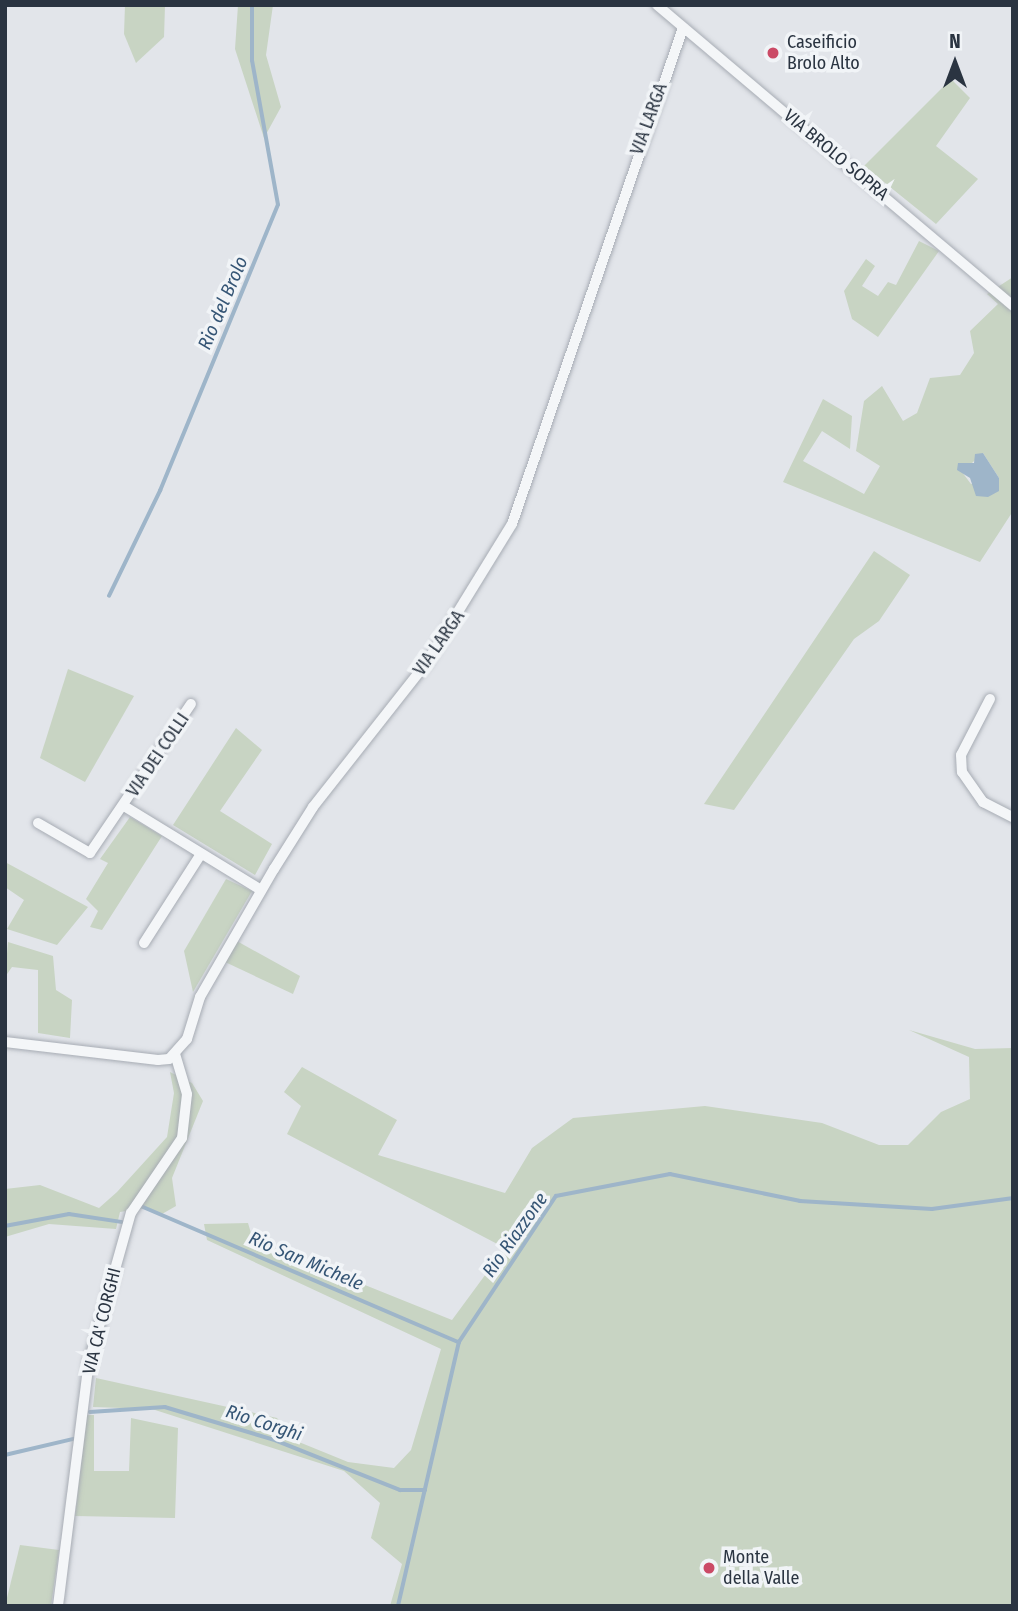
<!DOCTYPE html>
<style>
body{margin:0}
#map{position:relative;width:1018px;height:1611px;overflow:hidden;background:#e2e5ea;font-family:"Fira Sans Condensed",sans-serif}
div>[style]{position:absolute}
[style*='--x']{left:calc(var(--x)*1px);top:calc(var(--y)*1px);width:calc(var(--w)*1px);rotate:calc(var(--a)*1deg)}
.green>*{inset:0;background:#c8d4c3}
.water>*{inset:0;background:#9eb5c9}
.stream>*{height:3.5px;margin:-1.75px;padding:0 1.75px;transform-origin:1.75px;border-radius:1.75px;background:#9eb5c9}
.roads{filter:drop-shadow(0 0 2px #a7acb4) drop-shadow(0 0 2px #a7acb4)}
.street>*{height:10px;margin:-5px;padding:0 5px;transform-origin:5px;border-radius:5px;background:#f4f6f8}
.dots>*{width:19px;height:19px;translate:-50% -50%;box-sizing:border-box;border:4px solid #f1f4f7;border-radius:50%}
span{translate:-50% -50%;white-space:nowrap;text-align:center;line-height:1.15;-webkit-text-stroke:7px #f1f4f7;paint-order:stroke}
.poi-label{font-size:18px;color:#2a3441}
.left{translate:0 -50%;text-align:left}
.street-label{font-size:18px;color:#2a3441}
.water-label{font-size:19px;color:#355575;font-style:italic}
.frame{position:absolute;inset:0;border:7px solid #2a3441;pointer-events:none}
.north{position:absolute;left:920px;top:28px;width:70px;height:70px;-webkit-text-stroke:5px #f1f4f7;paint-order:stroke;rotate:0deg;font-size:19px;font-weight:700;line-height:28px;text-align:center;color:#2a3441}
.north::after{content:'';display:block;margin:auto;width:24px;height:32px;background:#2a3441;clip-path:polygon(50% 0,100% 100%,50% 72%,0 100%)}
</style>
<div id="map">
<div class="green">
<i style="clip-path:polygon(125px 5px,165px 5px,164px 37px,136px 63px,124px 34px)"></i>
<i style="clip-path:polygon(238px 5px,273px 5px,266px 55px,281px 107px,264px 138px,235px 49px)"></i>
<i style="clip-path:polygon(951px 79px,970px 98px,936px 146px,978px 179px,936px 224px,864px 166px)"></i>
<i style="clip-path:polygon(919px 241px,939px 251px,878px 337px,852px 319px,844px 291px,866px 259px,875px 266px,862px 286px,878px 296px,888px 282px,896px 285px)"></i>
<i style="clip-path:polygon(evenodd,1013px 277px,1013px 511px,980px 562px,783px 482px,823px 399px,852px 416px,850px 449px,822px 431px,803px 461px,864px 494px,880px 466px,856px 451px,864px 401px,882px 386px,903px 421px,917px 413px,930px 378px,960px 375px,974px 353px,970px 331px,998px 304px,987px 294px,1013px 277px,983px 453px,999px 478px,971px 484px,962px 472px,983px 453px)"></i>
<i style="clip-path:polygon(874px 551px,910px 575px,879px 621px,854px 639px,734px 810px,704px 804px)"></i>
<i style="clip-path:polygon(68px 669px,134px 696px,85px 782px,40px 758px)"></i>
<i style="clip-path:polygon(236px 728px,262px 750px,220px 811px,272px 844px,255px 875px,173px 825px)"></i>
<i style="clip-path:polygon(130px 817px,162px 836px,102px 930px,90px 927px,98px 911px,86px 899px,108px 863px,100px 859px)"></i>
<i style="clip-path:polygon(5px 862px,88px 907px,57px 945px,7px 929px,24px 900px,5px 887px)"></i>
<i style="clip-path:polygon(226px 879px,252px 891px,193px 992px,184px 951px)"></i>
<i style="clip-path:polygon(235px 940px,300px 976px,293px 994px,225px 962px)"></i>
<i style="clip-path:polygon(8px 942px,53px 956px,56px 990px,72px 1000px,70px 1038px,38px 1033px,38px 970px,12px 967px,5px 977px)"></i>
<i style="clip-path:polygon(909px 1030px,975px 1049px,1013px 1048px,1013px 1606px,390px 1606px,402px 1564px,371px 1538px,380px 1503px,344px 1471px,152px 1409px,93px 1407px,96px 1378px,277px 1418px,294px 1440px,348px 1462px,394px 1468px,411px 1450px,441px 1349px,207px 1240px,204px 1224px,248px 1223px,253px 1240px,452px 1320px,505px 1248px,287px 1134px,301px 1106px,284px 1092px,302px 1067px,397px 1120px,378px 1155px,505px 1193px,532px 1148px,573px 1118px,705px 1106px,822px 1123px,879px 1145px,908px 1145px,941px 1112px,970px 1099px,969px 1057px)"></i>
<i style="clip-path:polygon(170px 1072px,192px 1083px,203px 1101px,172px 1178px,176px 1206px,162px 1214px,145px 1208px,120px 1212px,116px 1229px,49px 1224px,5px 1237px,5px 1189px,40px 1185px,99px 1208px,117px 1192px,167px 1137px,174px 1093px)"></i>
<i style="clip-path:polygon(87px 1415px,94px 1415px,94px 1471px,129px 1471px,131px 1418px,178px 1428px,175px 1518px,75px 1516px)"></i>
<i style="clip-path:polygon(20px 1545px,59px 1550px,51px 1606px,5px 1606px)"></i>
</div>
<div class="water">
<i style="clip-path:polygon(983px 453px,999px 478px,999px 491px,988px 497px,976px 496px,970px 478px,957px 470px,958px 463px,974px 463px,975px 454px)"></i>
</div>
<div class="stream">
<i style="--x:109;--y:596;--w:117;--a:-64.1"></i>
<i style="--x:160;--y:491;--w:309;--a:-67.6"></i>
<i style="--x:278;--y:205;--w:146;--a:-100.2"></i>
<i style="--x:252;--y:61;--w:56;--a:-90"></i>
<i style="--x:141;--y:1206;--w:346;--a:23.2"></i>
<i style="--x:5;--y:1226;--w:65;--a:-10.6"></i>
<i style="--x:69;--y:1214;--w:54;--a:8.6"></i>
<i style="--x:90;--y:1412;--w:75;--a:-3.8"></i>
<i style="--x:165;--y:1407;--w:112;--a:16.7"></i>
<i style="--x:272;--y:1439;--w:138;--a:21.7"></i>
<i style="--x:400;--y:1490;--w:25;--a:0"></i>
<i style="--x:5;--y:1455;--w:70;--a:-13.2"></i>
<i style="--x:398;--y:1606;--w:271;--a:-77"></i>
<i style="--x:459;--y:1342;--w:175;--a:-56.4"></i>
<i style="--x:556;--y:1196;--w:116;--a:-10.9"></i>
<i style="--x:670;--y:1174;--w:133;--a:11.7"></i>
<i style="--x:800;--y:1201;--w:132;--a:3.5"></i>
<i style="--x:932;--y:1209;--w:82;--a:-7.7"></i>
</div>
<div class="roads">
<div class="street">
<i style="--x:657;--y:5;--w:466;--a:40.2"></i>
<i style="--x:990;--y:699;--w:63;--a:117.4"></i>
<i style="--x:961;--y:755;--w:17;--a:87"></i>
<i style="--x:962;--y:772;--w:37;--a:55"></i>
<i style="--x:983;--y:802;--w:34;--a:27"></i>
<i style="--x:124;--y:806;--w:161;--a:31.5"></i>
<i style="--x:38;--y:823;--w:60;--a:30"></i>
<i style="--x:90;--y:853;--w:180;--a:-55.9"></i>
<i style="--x:144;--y:943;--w:106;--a:-57.4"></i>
<i style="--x:5;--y:1042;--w:154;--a:6.7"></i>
<i style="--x:158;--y:1060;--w:11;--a:-5"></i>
<i style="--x:169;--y:1059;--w:27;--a:-48"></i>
<i style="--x:187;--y:1039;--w:44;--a:-72.8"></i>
<i style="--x:200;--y:997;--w:148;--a:-60"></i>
<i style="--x:274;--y:869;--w:73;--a:-57.8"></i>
<i style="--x:313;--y:807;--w:184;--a:-51.8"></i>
<i style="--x:427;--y:662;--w:162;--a:-58.4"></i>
<i style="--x:512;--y:524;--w:525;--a:-70.98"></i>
<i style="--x:58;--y:1606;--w:246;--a:-82.8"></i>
<i style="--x:89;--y:1362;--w:155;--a:-74.3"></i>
<i style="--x:131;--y:1213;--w:91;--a:-55.8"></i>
<i style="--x:182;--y:1138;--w:44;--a:-83.5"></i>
<i style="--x:187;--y:1094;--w:42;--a:-106.7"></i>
</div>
</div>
<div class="dots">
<i style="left:773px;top:53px;background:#cb4a66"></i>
<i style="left:709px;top:1568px;background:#cb4a66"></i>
</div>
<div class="poi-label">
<span class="left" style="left:787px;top:53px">Caseificio<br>Brolo Alto</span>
<span class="left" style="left:723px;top:1568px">Monte<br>della Valle</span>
</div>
<div class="street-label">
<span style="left:649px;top:119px;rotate:-70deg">VIA LARGA</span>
<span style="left:836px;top:155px;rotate:40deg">VIA BROLO SOPRA</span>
<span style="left:439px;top:643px;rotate:-55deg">VIA LARGA</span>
<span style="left:158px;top:755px;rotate:-56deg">VIA DEI COLLI</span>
<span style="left:102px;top:1321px;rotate:-76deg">VIA CA' CORGHI</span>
</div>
<div class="water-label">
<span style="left:223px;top:303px;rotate:-67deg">Rio del Brolo</span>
<span style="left:515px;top:1235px;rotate:-55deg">Rio Riazzone</span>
<span style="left:306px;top:1261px;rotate:23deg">Rio San Michele</span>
<span style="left:264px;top:1423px;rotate:18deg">Rio Corghi</span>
</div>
<div class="frame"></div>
<div class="north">N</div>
</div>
